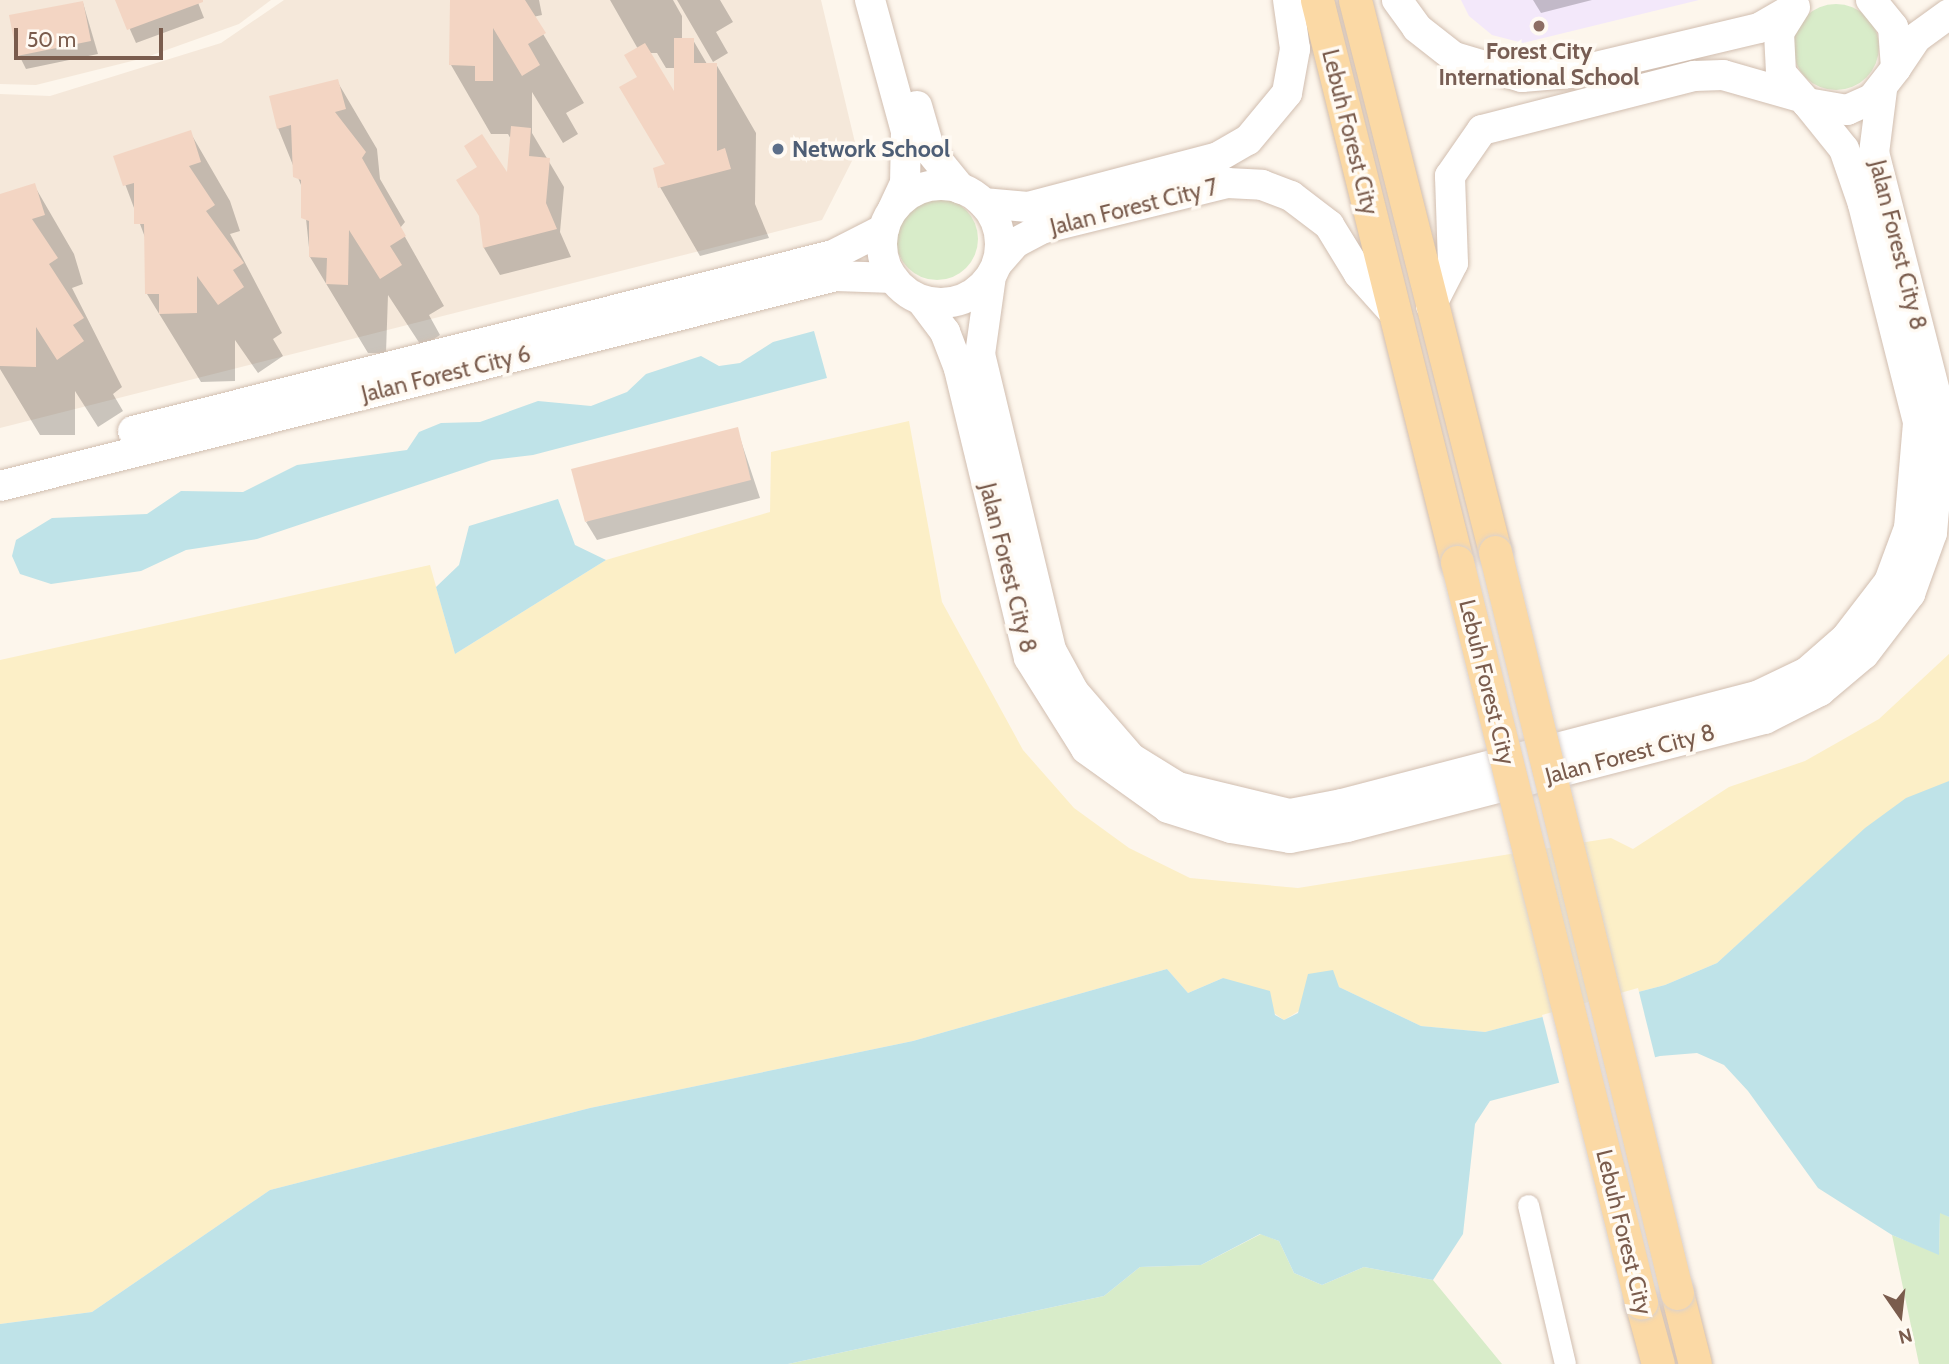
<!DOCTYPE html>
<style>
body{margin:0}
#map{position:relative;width:1949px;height:1364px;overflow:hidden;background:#fdf6ec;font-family:Cabin,sans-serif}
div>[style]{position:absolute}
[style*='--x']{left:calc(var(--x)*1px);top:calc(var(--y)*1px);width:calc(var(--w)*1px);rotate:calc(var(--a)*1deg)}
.residential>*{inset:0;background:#f5e8da}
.education>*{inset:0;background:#f3e8fa}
.green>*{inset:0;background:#d8ecc9}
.round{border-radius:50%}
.sand>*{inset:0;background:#fcefc7}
.water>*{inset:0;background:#bfe3e8}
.pier>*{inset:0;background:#fdf6ec}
.shadow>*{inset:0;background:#0003}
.building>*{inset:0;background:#f3d5c3}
.roads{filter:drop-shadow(0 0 2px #d1beb0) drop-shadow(0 0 2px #d1beb0)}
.street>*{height:21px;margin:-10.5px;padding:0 10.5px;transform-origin:10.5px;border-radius:10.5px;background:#fff}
.secondary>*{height:30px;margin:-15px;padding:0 15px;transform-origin:15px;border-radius:15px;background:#fff}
.secondary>.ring{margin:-15px;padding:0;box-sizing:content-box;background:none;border:30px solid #fff;border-radius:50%}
.primary>*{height:33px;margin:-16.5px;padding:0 16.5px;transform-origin:16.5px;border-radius:16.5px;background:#fbd9a5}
.bridges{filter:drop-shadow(0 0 2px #dad1cd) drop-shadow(0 0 2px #dad1cd)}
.primary-bridge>*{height:33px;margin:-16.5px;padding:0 16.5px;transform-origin:16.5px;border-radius:16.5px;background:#fbd9a5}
.dots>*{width:19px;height:19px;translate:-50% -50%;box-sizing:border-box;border:4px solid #fffaf3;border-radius:50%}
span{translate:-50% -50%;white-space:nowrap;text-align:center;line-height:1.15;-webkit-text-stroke:7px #fffaf3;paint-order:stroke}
.education-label{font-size:23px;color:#785e54;font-weight:700}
.street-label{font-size:23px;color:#7a5c4d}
.service-label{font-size:23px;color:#4e5e75;font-weight:700}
.left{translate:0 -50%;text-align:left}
.north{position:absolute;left:1865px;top:1280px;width:70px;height:70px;-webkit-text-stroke:5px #fffaf3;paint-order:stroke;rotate:166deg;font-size:19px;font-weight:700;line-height:28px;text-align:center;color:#7a5c4d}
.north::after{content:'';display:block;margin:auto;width:24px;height:32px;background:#7a5c4d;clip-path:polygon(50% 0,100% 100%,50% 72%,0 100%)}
.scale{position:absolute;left:14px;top:28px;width:149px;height:32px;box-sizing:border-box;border:4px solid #7a5c4d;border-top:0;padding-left:9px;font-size:21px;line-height:24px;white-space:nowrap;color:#7a5c4d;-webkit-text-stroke:5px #fffaf3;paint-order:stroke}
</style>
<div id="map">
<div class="residential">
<i style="clip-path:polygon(0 0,271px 0,239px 24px,144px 58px,36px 85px,0 84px)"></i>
<i style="clip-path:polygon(284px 0,821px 0,857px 151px,822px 220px,0 428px,0 94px,50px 96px,221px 43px)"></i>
</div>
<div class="education">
<i style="clip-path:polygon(1461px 0,1699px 0,1523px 43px,1492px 35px,1469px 16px)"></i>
</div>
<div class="green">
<i class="round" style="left:1793px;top:4px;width:86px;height:86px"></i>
<i class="round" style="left:896px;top:198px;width:82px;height:82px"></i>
<i style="clip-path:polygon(1940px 1212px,1949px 1217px,1949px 1364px,1919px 1364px,1892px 1235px,1939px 1254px)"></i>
<i style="clip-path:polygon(1261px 1234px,1279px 1241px,1294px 1273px,1322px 1285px,1364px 1267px,1433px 1280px,1502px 1364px,788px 1364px,1104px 1296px,1140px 1267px,1201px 1265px)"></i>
</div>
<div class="sand">
<i style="clip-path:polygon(909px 421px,942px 602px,1023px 750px,1074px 808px,1129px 848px,1190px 878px,1298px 888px,1611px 838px,1633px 849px,1729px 787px,1805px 761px,1879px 719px,1949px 654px,1949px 781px,1804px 884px,1717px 963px,1665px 985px,1485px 1032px,1421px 1026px,1339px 987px,1284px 1020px,1223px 978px,1188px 993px,1167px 969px,913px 1041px,590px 1108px,270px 1190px,92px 1312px,0 1324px,0 660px,430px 565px,455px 654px,606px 560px,770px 512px,771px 452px)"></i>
</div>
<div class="water">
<i style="clip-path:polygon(814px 331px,827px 378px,533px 455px,492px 460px,257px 539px,186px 550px,141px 571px,51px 584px,20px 574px,12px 556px,16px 540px,52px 518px,147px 514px,181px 491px,243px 492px,297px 465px,407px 450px,419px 432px,441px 423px,480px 422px,538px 401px,591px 406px,627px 392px,646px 374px,701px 356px,719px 366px,740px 363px,773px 342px)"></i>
<i style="clip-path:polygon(558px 499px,575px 545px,606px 560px,455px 654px,436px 587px,459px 565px,469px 526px)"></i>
<i style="clip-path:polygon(1949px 781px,1949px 1217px,1940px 1213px,1939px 1255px,1892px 1235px,1818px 1188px,1748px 1091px,1724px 1065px,1697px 1053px,1660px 1056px,1490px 1101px,1475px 1124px,1463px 1234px,1433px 1280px,1364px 1267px,1322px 1285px,1294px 1273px,1279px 1241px,1260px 1234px,1201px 1265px,1140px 1267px,1104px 1296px,788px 1364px,0 1364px,0 1324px,92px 1312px,270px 1190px,590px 1108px,913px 1041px,1167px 969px,1188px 993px,1223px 978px,1270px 991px,1275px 1015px,1284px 1020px,1298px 1013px,1308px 974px,1333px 970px,1339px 987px,1421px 1026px,1485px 1032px,1665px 985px,1717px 963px,1865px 828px,1906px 798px)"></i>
</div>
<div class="pier">
<i style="clip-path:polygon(1638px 988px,1656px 1061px,1560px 1086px,1542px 1015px)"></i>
</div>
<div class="shadow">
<i style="clip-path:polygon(117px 0,197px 0,204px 18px,136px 43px)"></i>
<i style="clip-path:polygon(452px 0,539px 0,542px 15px,533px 17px,584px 103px,566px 113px,578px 134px,563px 143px,532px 92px,532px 133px,564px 187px,560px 232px,571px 257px,500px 275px,484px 248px,479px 168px,508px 178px,512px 141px,508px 134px,491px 134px,451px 65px)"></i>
<i style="clip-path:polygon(evenodd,610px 0,673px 0,682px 16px,682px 40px,693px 40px,707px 64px,716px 64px,756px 133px,755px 204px,769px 238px,700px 256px,660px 187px,666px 166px,639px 77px,638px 49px,610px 0,649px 53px,657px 53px,666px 68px,676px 68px,676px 98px,649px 53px)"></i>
<i style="clip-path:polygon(677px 0,720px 0,733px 22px,716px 32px,728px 53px,713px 62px)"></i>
<i style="clip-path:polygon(1533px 0,1592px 0,1541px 13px)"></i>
<i style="clip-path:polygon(83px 3px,98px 54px,26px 69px,19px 55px)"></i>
<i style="clip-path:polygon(337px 81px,377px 149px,380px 179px,405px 222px,400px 228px,444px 306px,429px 315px,440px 335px,422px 347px,388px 295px,386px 353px,368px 353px,310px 257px,303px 190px,278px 128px)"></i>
<i style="clip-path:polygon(190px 132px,230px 201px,240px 231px,230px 234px,282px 333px,273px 339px,283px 356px,258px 373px,235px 340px,235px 381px,201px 382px,147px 294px,146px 240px,115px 157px)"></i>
<i style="clip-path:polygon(34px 185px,74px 254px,83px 284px,72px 288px,122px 387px,113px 394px,123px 411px,98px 427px,75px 391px,75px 435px,40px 435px,0 369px,0 195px)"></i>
<i style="clip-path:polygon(737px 429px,760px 498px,597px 540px,586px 522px)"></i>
</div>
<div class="building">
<i style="clip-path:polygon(115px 0,203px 0,203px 2px,127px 30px)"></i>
<i style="clip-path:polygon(450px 0,525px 0,546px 33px,528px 44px,540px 65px,522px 76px,493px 28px,493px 81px,475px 81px,475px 66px,449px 65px)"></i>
<i style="clip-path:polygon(83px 1px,91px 41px,17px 56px,9px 15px)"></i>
<i style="clip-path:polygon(674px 38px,694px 38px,694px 63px,717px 63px,717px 151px,725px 148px,731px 169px,658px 188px,653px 168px,665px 164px,619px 87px,637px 77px,624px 55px,645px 43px,674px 91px)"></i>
<i style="clip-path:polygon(338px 79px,346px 109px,335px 112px,366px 152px,362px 158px,406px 236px,390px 246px,402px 265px,380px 279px,349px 230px,348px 285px,326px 284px,327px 258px,309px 257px,309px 221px,301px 218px,301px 180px,293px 177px,291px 125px,277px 129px,269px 96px)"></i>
<i style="clip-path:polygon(511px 126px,531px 128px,529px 156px,550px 158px,546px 203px,557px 229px,483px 248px,479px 216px,456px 180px,477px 167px,464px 146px,482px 134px,507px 172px)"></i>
<i style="clip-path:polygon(191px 130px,201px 162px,189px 166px,215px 205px,206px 211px,244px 263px,233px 270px,244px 287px,218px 305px,197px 276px,197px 313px,159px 314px,159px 294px,145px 294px,144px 224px,134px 224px,134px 183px,123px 186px,113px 156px)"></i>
<i style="clip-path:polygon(35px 183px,45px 215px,32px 219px,58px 258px,49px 264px,84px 318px,73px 325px,84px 341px,57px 360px,36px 327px,36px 367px,0 366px,0 194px)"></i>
<i style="clip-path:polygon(738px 427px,751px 480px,585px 522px,571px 469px)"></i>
</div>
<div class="roads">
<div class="street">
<i style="--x:1528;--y:1205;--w:163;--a:76.9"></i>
</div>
<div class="secondary">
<i style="--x:870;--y:0;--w:137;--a:74.7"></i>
<i style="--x:906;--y:132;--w:51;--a:91.1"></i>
<i style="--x:905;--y:183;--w:29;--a:115"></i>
<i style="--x:1397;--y:0;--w:34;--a:54"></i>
<i style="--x:1417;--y:28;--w:47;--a:38.1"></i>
<i style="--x:1454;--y:57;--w:71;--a:16.4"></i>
<i style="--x:1522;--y:77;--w:48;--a:-4.8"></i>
<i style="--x:1570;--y:73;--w:194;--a:-13.4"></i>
<i style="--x:1759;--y:28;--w:38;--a:-30"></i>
<i style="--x:1795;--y:7;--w:31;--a:122"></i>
<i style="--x:1779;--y:33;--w:40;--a:87.1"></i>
<i style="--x:1781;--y:73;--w:40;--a:49"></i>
<i style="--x:1807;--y:103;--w:41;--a:9.9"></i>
<i style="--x:1847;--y:110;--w:27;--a:-24"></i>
<i style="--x:1872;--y:99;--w:39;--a:-52"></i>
<i style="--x:1896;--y:68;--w:41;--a:-94.2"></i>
<i style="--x:1893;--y:27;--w:35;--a:-129"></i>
<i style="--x:1896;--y:68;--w:36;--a:-56"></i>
<i style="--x:1916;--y:38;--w:41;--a:-36"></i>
<i style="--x:917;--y:106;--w:47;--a:73.9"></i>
<i style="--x:930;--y:151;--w:49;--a:50.8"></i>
<i class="ring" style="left:882px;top:185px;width:88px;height:88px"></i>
<i style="--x:983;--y:203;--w:45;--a:5.1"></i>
<i style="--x:1028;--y:207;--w:196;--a:-14.7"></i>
<i style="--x:1218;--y:157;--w:34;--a:-30"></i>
<i style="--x:1248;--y:140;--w:61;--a:-50.3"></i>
<i style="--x:1287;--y:93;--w:45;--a:-79.7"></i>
<i style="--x:1295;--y:49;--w:49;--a:-98.1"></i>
<i style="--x:997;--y:264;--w:28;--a:-49"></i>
<i style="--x:1015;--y:243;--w:30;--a:-28"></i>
<i style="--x:1041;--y:229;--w:192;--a:-13.9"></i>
<i style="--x:1227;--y:183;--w:35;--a:3"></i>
<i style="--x:1262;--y:185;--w:31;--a:21"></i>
<i style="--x:1291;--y:196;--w:48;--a:37.3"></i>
<i style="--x:1329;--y:225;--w:57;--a:58.5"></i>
<i style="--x:1359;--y:274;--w:54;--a:48"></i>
<i style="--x:991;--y:276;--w:79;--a:98"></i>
<i style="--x:980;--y:354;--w:304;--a:76.5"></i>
<i style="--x:1051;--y:650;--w:48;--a:61.3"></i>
<i style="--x:1074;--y:692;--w:87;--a:49.2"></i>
<i style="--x:1131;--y:758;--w:55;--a:31.7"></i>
<i style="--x:1178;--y:787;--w:115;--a:13.6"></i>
<i style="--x:1290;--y:814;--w:53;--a:-10.9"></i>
<i style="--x:1342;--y:804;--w:429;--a:-14.6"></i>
<i style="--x:1757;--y:696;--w:55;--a:-25.6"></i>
<i style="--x:1807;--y:672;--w:52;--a:-41.1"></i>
<i style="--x:1846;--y:638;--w:71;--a:-52.5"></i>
<i style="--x:1889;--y:582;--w:58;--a:-69.7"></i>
<i style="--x:1909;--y:528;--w:106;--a:-85.1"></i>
<i style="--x:1918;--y:422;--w:225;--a:-104.2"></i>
<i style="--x:1863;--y:204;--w:58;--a:-109.1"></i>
<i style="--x:1844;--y:149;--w:59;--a:-128.8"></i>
<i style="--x:921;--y:300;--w:40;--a:53"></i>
<i style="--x:945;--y:332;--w:40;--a:69"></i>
<i style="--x:959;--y:369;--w:297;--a:76.4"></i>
<i style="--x:1029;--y:658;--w:107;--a:57.9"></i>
<i style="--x:1086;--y:749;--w:101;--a:35.7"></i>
<i style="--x:1168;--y:808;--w:66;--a:17.6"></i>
<i style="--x:1231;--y:828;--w:60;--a:9.6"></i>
<i style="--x:1290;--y:838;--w:58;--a:-10.9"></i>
<i style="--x:1347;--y:827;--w:432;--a:-14.5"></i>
<i style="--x:1765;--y:719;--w:62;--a:-27"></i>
<i style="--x:1820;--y:691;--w:57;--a:-40.1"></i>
<i style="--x:1864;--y:654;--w:76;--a:-52.5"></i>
<i style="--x:1910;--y:594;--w:65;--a:-70.2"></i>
<i style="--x:1932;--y:533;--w:114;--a:-85"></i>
<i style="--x:1942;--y:419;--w:275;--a:-104.3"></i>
<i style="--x:1874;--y:153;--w:64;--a:-82.8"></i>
<i style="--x:1431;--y:306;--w:48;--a:-62.9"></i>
<i style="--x:1453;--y:263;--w:87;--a:-92"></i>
<i style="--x:1450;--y:176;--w:56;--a:-55.2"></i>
<i style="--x:1482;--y:130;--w:219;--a:-14.3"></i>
<i style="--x:1694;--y:76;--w:29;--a:-2"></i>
<i style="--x:1723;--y:75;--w:76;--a:16"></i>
<i style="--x:133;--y:431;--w:722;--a:-14.11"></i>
<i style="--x:833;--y:255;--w:57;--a:-27"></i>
<i style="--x:0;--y:486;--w:862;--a:-14.1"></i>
<i style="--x:836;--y:276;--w:57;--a:2"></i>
</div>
<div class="primary">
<i style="--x:1317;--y:0;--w:579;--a:76.01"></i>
<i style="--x:1355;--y:0;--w:569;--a:75.77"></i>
<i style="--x:1677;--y:1293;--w:73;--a:75.8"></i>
<i style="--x:1641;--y:1302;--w:64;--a:74.7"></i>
</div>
</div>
<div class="bridges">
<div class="primary-bridge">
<i style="--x:1495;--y:552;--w:763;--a:76.2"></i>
<i style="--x:1457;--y:562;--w:763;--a:76.04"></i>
</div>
</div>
<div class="dots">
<i style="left:1539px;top:26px;background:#8d6e63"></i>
<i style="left:778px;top:149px;background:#5c6f8a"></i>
</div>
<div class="education-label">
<span style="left:1539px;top:64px">Forest City<br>International School</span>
</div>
<div class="street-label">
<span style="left:1350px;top:132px;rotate:76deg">Lebuh Forest City</span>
<span style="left:1134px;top:207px;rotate:-14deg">Jalan Forest City 7</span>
<span style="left:1898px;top:245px;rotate:76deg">Jalan Forest City 8</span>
<span style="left:446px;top:374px;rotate:-14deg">Jalan Forest City 6</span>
<span style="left:1008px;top:568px;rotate:76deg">Jalan Forest City 8</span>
<span style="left:1487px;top:682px;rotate:76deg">Lebuh Forest City</span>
<span style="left:1630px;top:754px;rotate:-15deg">Jalan Forest City 8</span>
<span style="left:1624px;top:1232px;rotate:76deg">Lebuh Forest City</span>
</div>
<div class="service-label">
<span class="left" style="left:792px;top:149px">Network School</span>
</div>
<div class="north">N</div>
<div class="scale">50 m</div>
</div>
